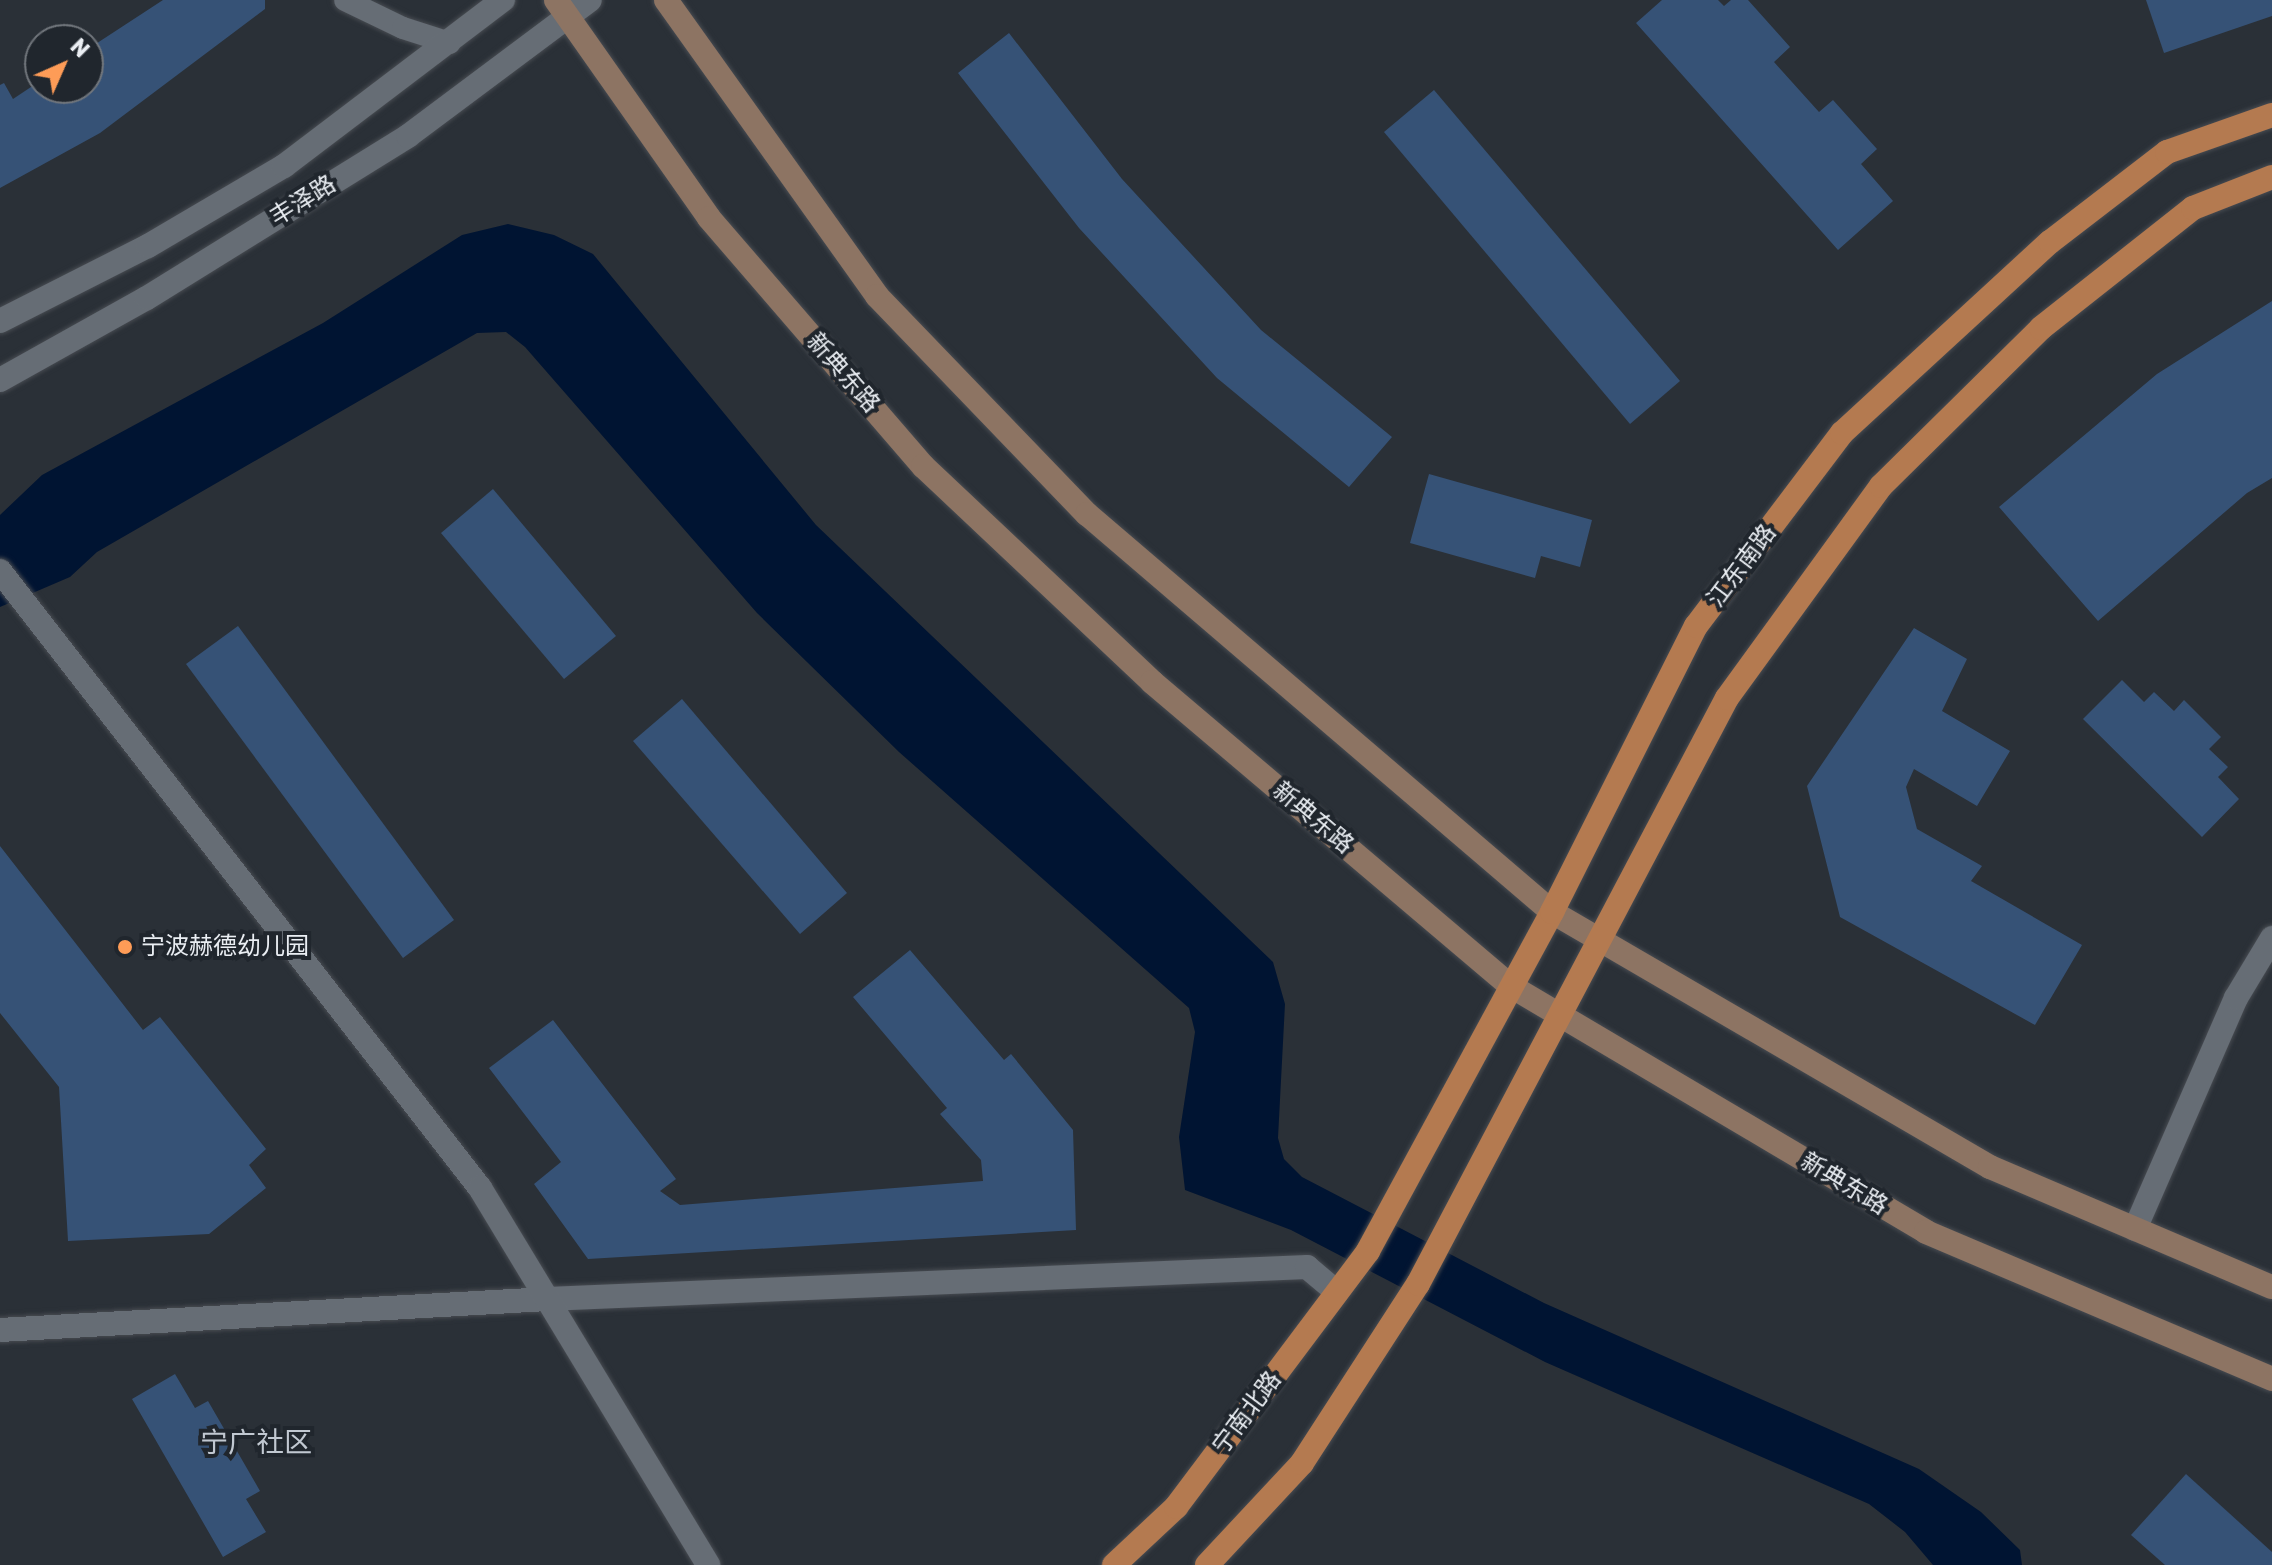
<!DOCTYPE html>
<meta charset="utf-8">
<style>
body{margin:0}
#map{position:relative;width:2272px;height:1565px;overflow:hidden;background:#2a3037;font-family:Rubik,"Noto Sans SC",sans-serif}
div>[style]{position:absolute}
[style*='--x']{left:calc(var(--x)*1px);top:calc(var(--y)*1px);width:calc(var(--w)*1px);rotate:calc(var(--a)*1deg)}
.water>*{inset:0;background:#001432}
.building>*{inset:0;background:#365276}
.roads{filter:drop-shadow(0 0 2px #474b51) drop-shadow(0 0 2px #474b51)}
.service>*{height:22px;margin:-11px;padding:0 11px;transform-origin:11px;border-radius:11px;background:#666d75}
.minor>*{height:24px;margin:-12px;padding:0 12px;transform-origin:12px;border-radius:12px;background:#666d75}
.tertiary>*{height:24px;margin:-12px;padding:0 12px;transform-origin:12px;border-radius:12px;background:#666d75}
.secondary>*{height:24px;margin:-12px;padding:0 12px;transform-origin:12px;border-radius:12px;background:#8d7463}
.primary>*{height:24px;margin:-12px;padding:0 12px;transform-origin:12px;border-radius:12px;background:#b47a50}
.dots>*{width:22px;height:22px;translate:-50% -50%;box-sizing:border-box;border:4px solid #20262d;border-radius:50%}
span{translate:-50% -50%;white-space:nowrap;text-align:center;line-height:1.15;-webkit-text-stroke:8px #20262d;paint-order:stroke}
.street-label{font-size:24px;color:#eaeef3}
.poi-label{font-size:24px;color:#eaeef3}
.left{translate:0 -50%;text-align:left}
.quarter-label{font-size:28px;color:#c1c8d1}
.north{position:absolute;left:24px;top:24px;width:80px;height:80px;box-sizing:border-box;background:#20262d;border:2px solid #71767c;border-radius:50%;rotate:45deg;font-size:22px;font-weight:700;line-height:32px;text-align:center;color:#eaeef3}
.north::after{content:'';display:block;margin:auto;width:28px;height:36px;background:#fe9c57;clip-path:polygon(50% 0,100% 100%,50% 72%,0 100%)}
</style>
<div id="map">
<div class="water">
<i style="clip-path:polygon(508px 224px,554px 235px,593px 254px,816px 525px,1273px 962px,1285px 1004px,1278px 1138px,1284px 1159px,1302px 1177px,1544px 1303px,1919px 1469px,1981px 1512px,2020px 1550px,2022px 1565px,1933px 1565px,1905px 1532px,1869px 1504px,1545px 1362px,1291px 1230px,1185px 1190px,1179px 1137px,1195px 1032px,1189px 1008px,899px 752px,757px 613px,525px 347px,506px 332px,477px 333px,97px 552px,70px 577px,0 607px,0 515px,42px 475px,323px 323px,462px 235px)"></i>
</div>
<div class="building">
<i style="clip-path:polygon(163px 0,265px 0,265px 9px,100px 133px,0 188px,0 85px,4px 83px,13px 99px,40px 81px,40px 88px,88px 88px,88px 49px)"></i>
<i style="clip-path:polygon(1662px 0,1718px 0,1724px 6px,1731px 0,1748px 0,1790px 47px,1774px 62px,1819px 112px,1833px 100px,1877px 149px,1861px 164px,1893px 201px,1838px 250px,1636px 23px)"></i>
<i style="clip-path:polygon(2146px 0,2272px 0,2272px 16px,2164px 53px)"></i>
<i style="clip-path:polygon(1009px 33px,1122px 179px,1261px 330px,1392px 437px,1349px 487px,1217px 378px,1079px 228px,958px 73px)"></i>
<i style="clip-path:polygon(1434px 90px,1680px 381px,1630px 424px,1384px 132px)"></i>
<i style="clip-path:polygon(2272px 301px,2272px 478px,2247px 493px,2098px 621px,1999px 507px,2157px 374px)"></i>
<i style="clip-path:polygon(1429px 474px,1592px 520px,1580px 567px,1541px 556px,1535px 578px,1410px 543px)"></i>
<i style="clip-path:polygon(493px 489px,616px 636px,564px 679px,441px 533px)"></i>
<i style="clip-path:polygon(238px 626px,454px 920px,403px 958px,186px 664px)"></i>
<i style="clip-path:polygon(1914px 628px,1967px 659px,1942px 711px,2010px 751px,1977px 806px,1914px 769px,1906px 787px,1917px 829px,1982px 866px,1971px 881px,2082px 945px,2035px 1025px,1840px 917px,1807px 786px)"></i>
<i style="clip-path:polygon(2122px 680px,2144px 702px,2154px 692px,2174px 711px,2184px 700px,2221px 737px,2209px 749px,2228px 767px,2218px 777px,2239px 799px,2202px 837px,2083px 719px)"></i>
<i style="clip-path:polygon(682px 699px,847px 893px,800px 934px,633px 741px)"></i>
<i style="clip-path:polygon(0 846px,143px 1030px,160px 1017px,266px 1149px,249px 1165px,266px 1188px,209px 1234px,68px 1241px,59px 1087px,0 1013px)"></i>
<i style="clip-path:polygon(910px 950px,1004px 1060px,1011px 1054px,1073px 1130px,1076px 1230px,588px 1259px,534px 1184px,561px 1162px,489px 1068px,553px 1020px,676px 1179px,660px 1191px,680px 1205px,983px 1181px,981px 1160px,940px 1114px,947px 1108px,853px 997px)"></i>
<i style="clip-path:polygon(175px 1374px,195px 1408px,208px 1401px,260px 1491px,246px 1499px,266px 1532px,223px 1557px,132px 1399px)"></i>
<i style="clip-path:polygon(2186px 1474px,2272px 1552px,2272px 1565px,2165px 1565px,2131px 1535px)"></i>
</div>
<div class="roads">
<div class="service">
<i style="--x:345;--y:0;--w:64;--a:25.8"></i>
<i style="--x:403;--y:28;--w:49;--a:17.7"></i>
</div>
<div class="minor">
<i style="--x:0;--y:321;--w:166;--a:-26.9"></i>
<i style="--x:148;--y:246;--w:158;--a:-30.5"></i>
<i style="--x:284;--y:166;--w:275;--a:-37.2"></i>
<i style="--x:0;--y:380;--w:168;--a:-29.2"></i>
<i style="--x:147;--y:298;--w:307;--a:-31.8"></i>
<i style="--x:408;--y:136;--w:227;--a:-36.8"></i>
<i style="--x:2135;--y:1229;--w:252;--a:-66.4"></i>
<i style="--x:2236;--y:998;--w:70;--a:-59"></i>
<i style="--x:0;--y:1330;--w:548;--a:-3.24"></i>
<i style="--x:547;--y:1299;--w:761;--a:-2.41"></i>
<i style="--x:1307;--y:1267;--w:39;--a:40"></i>
</div>
<div class="tertiary">
<i style="--x:0;--y:571;--w:782;--a:52.12"></i>
<i style="--x:480;--y:1188;--w:441;--a:58.8"></i>
</div>
<div class="secondary">
<i style="--x:556;--y:0;--w:266;--a:54.9"></i>
<i style="--x:709;--y:218;--w:328;--a:49.2"></i>
<i style="--x:923;--y:466;--w:315;--a:43.3"></i>
<i style="--x:1152;--y:682;--w:468;--a:40.3"></i>
<i style="--x:1509;--y:985;--w:485;--a:30.6"></i>
<i style="--x:1926;--y:1232;--w:376;--a:23"></i>
<i style="--x:666;--y:0;--w:364;--a:54.5"></i>
<i style="--x:877;--y:296;--w:303;--a:46.1"></i>
<i style="--x:1087;--y:514;--w:612;--a:40.56"></i>
<i style="--x:1552;--y:912;--w:507;--a:30.21"></i>
<i style="--x:1990;--y:1167;--w:306;--a:23.1"></i>
</div>
<div class="primary">
<i style="--x:1114;--y:1565;--w:85;--a:-43.1"></i>
<i style="--x:1176;--y:1507;--w:320;--a:-53.1"></i>
<i style="--x:1368;--y:1251;--w:386;--a:-61.5"></i>
<i style="--x:1552;--y:912;--w:320;--a:-63.3"></i>
<i style="--x:1696;--y:626;--w:242;--a:-52.9"></i>
<i style="--x:1842;--y:433;--w:282;--a:-42.6"></i>
<i style="--x:2050;--y:242;--w:148;--a:-37.6"></i>
<i style="--x:2167;--y:152;--w:111;--a:-19.4"></i>
<i style="--x:1207;--y:1565;--w:139;--a:-47"></i>
<i style="--x:1302;--y:1463;--w:213;--a:-57.1"></i>
<i style="--x:1418;--y:1284;--w:662;--a:-62.2"></i>
<i style="--x:1727;--y:698;--w:262;--a:-54"></i>
<i style="--x:1881;--y:486;--w:225;--a:-44.6"></i>
<i style="--x:2041;--y:328;--w:194;--a:-38.3"></i>
<i style="--x:2193;--y:208;--w:85;--a:-21.4"></i>
</div>
</div>
<div class="dots">
<i style="left:125px;top:947px;background:#fe9c57"></i>
</div>
<div class="street-label">
<span style="left:303px;top:201px;rotate:-32deg">丰泽路</span>
<span style="left:843px;top:373px;rotate:49deg">新典东路</span>
<span style="left:1742px;top:566px;rotate:-53deg">江东南路</span>
<span style="left:1313px;top:818px;rotate:40deg">新典东路</span>
<span style="left:1844px;top:1184px;rotate:31deg">新典东路</span>
<span style="left:1247px;top:1413px;rotate:-53deg">宁南北路</span>
</div>
<div class="poi-label">
<span class="left" style="left:141px;top:947px">宁波赫德幼儿园</span>
</div>
<div class="quarter-label">
<span style="left:256px;top:1443px">宁广社区</span>
</div>
<div class="north">N</div>
</div>
